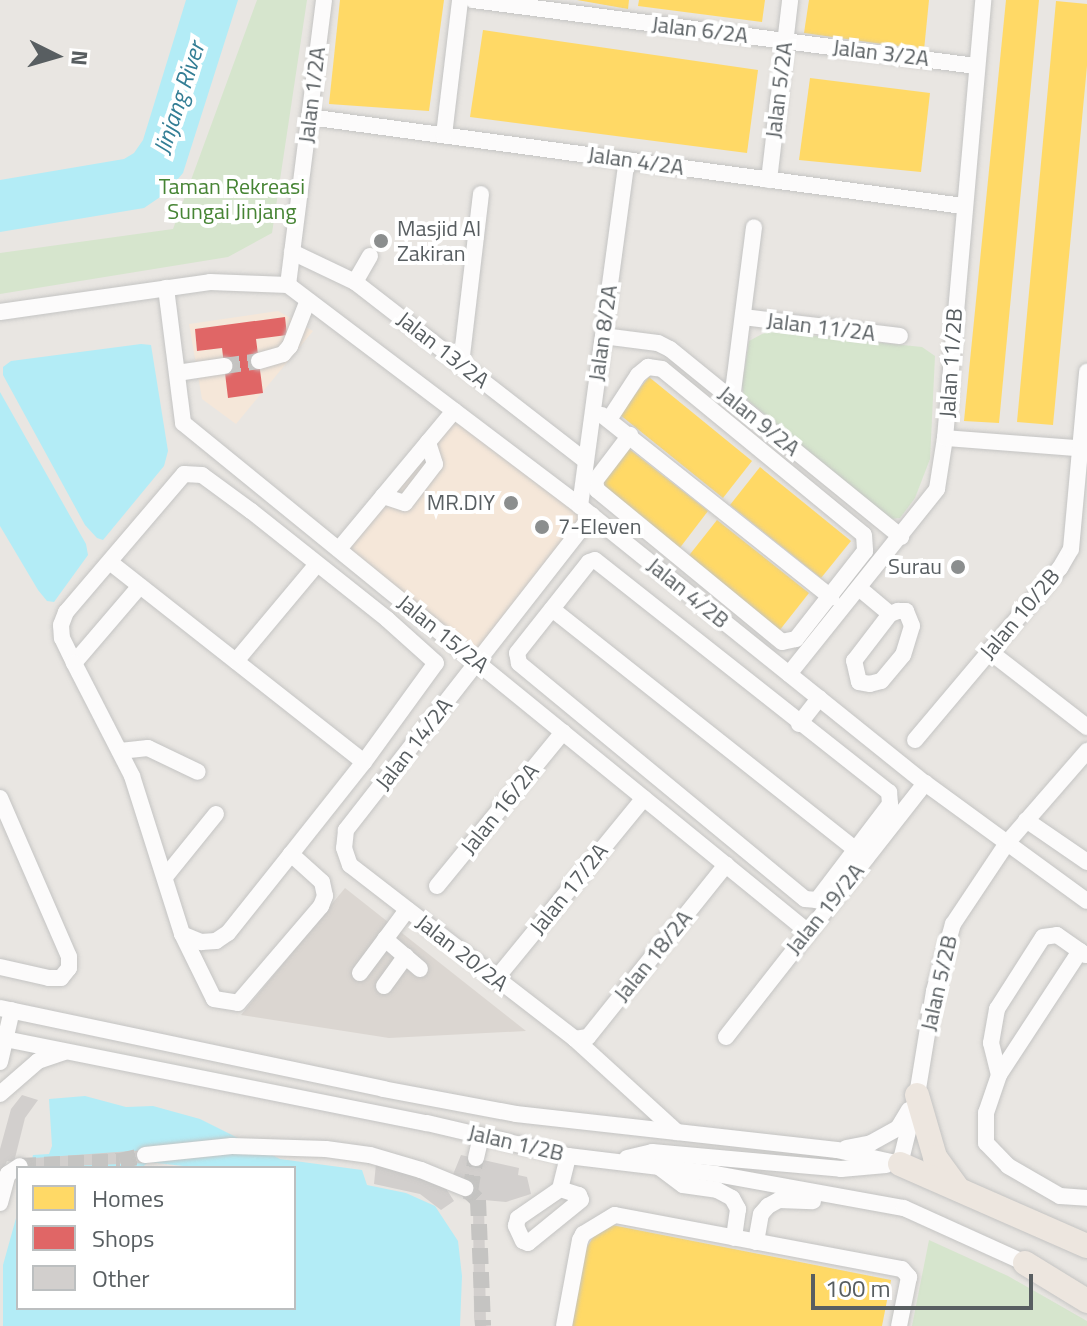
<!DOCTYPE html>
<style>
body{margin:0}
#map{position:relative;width:1087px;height:1326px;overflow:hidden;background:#e9e6e2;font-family:"Titillium Web",sans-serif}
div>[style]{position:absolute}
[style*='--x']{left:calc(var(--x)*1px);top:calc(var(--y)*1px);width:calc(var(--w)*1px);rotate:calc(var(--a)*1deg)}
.commercial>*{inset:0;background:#f5e7d9}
.education>*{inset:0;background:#dbd6d1}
.green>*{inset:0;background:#d6e5cd}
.water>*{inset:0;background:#b3ecf6}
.homes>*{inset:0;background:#ffd966}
.shops>*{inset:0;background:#e06666}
.building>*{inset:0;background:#d2cfcd}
.minor-tunnel>*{height:16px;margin-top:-8px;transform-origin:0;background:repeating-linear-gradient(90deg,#c5c4c2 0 16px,transparent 0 24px)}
.roads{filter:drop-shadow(0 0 2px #c4c4c3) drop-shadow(0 0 2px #c4c4c3)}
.minor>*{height:16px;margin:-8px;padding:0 8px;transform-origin:8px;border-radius:8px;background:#fcfbfb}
.highway>*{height:24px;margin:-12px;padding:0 12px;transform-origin:12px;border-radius:12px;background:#ede6df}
.dots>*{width:22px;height:22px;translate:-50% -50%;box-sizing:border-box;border:4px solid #fff;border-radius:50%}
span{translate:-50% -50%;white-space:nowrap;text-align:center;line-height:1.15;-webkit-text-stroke:8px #fff;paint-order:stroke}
.street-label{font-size:22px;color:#585e61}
.park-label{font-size:22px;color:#468434}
.poi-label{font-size:22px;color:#585e61}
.left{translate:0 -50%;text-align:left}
.right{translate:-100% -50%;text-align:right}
.water-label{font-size:24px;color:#347e95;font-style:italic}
.legend{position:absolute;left:16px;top:1166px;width:280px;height:144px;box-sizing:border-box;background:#fff;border:2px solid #bcbfc0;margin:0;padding:10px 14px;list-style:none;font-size:24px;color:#585e61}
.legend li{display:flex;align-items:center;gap:16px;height:40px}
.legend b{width:40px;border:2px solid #bcbfc0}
.north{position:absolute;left:16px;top:16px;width:80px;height:80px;-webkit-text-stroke:6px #fff;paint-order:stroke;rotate:95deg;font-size:22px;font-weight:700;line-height:32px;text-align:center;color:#585e61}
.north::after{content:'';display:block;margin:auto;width:28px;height:36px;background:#585e61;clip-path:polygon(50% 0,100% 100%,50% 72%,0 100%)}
.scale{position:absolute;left:811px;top:1274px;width:222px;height:36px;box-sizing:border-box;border:4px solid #585e61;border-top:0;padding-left:10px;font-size:24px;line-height:28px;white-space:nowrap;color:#585e61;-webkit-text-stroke:6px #fff;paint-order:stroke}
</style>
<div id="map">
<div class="commercial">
<i style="clip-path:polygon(278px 311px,313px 331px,236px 424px,202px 399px,189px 324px)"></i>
<i style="clip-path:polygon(453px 418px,585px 516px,476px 654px,346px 549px)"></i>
</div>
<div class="education">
<i style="clip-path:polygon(345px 888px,526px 1031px,389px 1038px,241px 1015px)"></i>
</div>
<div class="green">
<i style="clip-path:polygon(257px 0,307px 0,272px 233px,228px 257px,0 294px,0 253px,173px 229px)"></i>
<i style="clip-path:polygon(768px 331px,922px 347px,935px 356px,930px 459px,915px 498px,900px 518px,890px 519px,744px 397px,742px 385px,749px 341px)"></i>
<i style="clip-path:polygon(929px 1240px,1008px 1276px,1087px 1321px,1087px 1326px,912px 1326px)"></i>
</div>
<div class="water">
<i style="clip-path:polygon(186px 0,238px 0,183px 173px,166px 193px,144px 208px,0 232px,0 180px,124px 159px,134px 153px,143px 140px)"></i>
<i style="clip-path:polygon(141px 344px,151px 345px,168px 451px,164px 466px,103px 540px,97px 538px,85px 525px,3px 375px,3px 367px,11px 361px)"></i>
<i style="clip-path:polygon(0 392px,86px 544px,88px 555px,54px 602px,47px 601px,38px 590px,0 526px)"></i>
<i style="clip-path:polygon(85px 1096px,126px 1107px,153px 1106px,200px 1119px,280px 1159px,362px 1170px,367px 1185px,406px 1193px,435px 1206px,458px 1241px,462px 1276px,460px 1326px,3px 1326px,3px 1265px,18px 1211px,18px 1308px,294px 1308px,294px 1168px,200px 1168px,149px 1162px,141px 1168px,30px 1168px,33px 1155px,49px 1154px,52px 1146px,49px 1099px)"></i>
</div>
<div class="homes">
<i style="clip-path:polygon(340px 0,444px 0,429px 111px,329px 104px)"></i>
<i style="clip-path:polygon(577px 0,629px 0,628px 9px)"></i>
<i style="clip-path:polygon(639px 0,765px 0,762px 22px,638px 6px)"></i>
<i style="clip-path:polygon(809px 0,929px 0,924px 50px,804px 33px)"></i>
<i style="clip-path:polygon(1006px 0,1039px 0,999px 423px,964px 421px)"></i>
<i style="clip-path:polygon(1056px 1px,1087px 4px,1087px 66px,1053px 425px,1017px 422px)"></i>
<i style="clip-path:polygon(483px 30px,758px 70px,747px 153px,470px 117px)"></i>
<i style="clip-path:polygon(810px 78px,930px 93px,921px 172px,799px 160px)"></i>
<i style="clip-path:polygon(649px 377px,752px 461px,723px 498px,619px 414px)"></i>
<i style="clip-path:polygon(628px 448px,708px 511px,679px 549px,599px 485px)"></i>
<i style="clip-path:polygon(760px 467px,851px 541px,821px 578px,730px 505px)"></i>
<i style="clip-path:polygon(717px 520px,809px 593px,779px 631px,687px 558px)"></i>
<i style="clip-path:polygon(612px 1225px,891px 1280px,882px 1326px,572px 1326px,584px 1252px,595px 1234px)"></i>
</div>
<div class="shops">
<i style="clip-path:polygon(285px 317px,287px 335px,256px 339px,263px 393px,228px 398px,222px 348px,197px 351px,195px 329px)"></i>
</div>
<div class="building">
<i style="clip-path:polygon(22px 1095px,38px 1100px,25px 1118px,14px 1162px,7px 1161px,0 1176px,0 1149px,11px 1109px)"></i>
<i style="clip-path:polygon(145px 1150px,146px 1163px,21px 1168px,20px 1159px)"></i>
<i style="clip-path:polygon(461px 1155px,519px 1168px,518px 1175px,527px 1177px,531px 1194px,506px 1202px,484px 1200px,486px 1326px,475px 1326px,474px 1317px,473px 1200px,463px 1199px,466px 1181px,452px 1177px)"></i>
<i style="clip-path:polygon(376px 1164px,392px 1164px,445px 1187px,454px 1201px,441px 1210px,420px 1194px,374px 1184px)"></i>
</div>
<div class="minor-tunnel">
<i style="--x:224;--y:366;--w:35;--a:-8"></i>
<i style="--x:20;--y:1166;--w:100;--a:-2.9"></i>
<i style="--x:120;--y:1161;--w:26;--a:-13"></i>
<i style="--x:465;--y:1188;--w:18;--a:43"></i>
<i style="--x:478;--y:1200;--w:126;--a:87.7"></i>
<i style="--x:470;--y:1191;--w:34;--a:-80"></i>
</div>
<div class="roads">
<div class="minor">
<i style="--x:473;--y:0;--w:507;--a:7.48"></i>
<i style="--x:309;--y:117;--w:660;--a:7.75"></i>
<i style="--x:444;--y:135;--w:136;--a:-83.2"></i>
<i style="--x:769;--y:180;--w:181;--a:-83.3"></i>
<i style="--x:292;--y:252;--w:70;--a:25.5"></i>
<i style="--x:355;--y:282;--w:292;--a:37.8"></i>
<i style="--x:355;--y:282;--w:30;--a:-60"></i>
<i style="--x:288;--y:285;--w:366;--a:37.1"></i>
<i style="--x:580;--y:506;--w:442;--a:38.8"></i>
<i style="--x:925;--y:783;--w:200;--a:36.1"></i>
<i style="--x:288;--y:285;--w:287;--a:-82.8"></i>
<i style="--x:166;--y:288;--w:136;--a:82.8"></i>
<i style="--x:183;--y:423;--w:805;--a:39.15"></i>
<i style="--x:0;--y:312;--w:212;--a:-8.1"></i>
<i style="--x:210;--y:282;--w:78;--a:2.2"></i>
<i style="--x:743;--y:317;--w:158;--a:6.9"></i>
<i style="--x:603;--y:336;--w:55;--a:7.3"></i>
<i style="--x:658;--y:343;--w:13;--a:27"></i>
<i style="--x:670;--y:349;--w:298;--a:39.1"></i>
<i style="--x:259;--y:361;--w:25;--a:-16"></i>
<i style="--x:283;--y:354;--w:11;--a:-49"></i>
<i style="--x:290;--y:346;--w:49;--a:-68.6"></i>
<i style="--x:461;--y:364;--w:171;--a:-83.3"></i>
<i style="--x:177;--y:373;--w:48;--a:-8.5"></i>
<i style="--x:732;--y:399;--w:173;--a:-82.7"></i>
<i style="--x:602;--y:415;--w:293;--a:38.5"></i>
<i style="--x:610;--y:418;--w:51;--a:-56.9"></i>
<i style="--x:638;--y:375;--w:13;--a:-39"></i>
<i style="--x:648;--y:367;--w:14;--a:8"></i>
<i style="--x:662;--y:369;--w:261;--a:39.4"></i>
<i style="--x:864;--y:535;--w:16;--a:86"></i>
<i style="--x:865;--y:551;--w:112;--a:128.1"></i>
<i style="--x:796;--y:639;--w:14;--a:168"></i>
<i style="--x:782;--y:642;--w:239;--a:-140.6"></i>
<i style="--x:597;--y:490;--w:9;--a:-103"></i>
<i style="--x:595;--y:481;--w:58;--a:-52.7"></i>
<i style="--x:945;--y:438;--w:142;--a:4.4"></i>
<i style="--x:383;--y:496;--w:23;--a:18"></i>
<i style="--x:405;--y:503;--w:49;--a:-52.4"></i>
<i style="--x:435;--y:464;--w:23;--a:-108"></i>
<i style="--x:580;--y:506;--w:349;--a:-82.3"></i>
<i style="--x:592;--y:515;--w:400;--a:128"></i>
<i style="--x:346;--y:830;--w:18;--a:96"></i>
<i style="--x:344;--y:848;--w:18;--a:71"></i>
<i style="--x:350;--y:865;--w:284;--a:37.7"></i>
<i style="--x:575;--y:1039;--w:138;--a:42.4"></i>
<i style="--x:339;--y:549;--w:180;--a:-50.2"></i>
<i style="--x:595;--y:560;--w:375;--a:38.3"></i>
<i style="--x:889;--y:792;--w:12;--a:85"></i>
<i style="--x:890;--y:804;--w:121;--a:127.2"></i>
<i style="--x:817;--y:900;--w:12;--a:-175"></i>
<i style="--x:805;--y:899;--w:371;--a:-140.5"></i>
<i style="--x:519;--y:663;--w:10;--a:-101"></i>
<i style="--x:517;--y:653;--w:116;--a:-51.6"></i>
<i style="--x:589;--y:562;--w:6;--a:-18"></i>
<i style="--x:111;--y:563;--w:322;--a:38.2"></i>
<i style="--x:859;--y:588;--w:40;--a:40"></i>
<i style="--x:552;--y:609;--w:401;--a:38.4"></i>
<i style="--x:898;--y:611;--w:8;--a:0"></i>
<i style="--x:906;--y:611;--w:16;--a:68"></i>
<i style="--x:912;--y:626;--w:30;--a:107"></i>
<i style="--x:903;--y:655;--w:34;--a:130"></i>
<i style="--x:881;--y:681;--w:11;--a:165"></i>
<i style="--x:870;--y:684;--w:11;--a:-170"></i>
<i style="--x:859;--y:682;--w:22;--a:-103"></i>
<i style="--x:854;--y:661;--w:59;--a:-52.5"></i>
<i style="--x:890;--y:614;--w:9;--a:-21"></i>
<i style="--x:989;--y:651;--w:124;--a:37.8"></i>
<i style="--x:236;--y:661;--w:126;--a:-50.1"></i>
<i style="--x:74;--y:663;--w:101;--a:-49.4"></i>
<i style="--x:789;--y:674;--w:237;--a:-51.3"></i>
<i style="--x:937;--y:489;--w:52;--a:-81.1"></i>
<i style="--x:945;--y:438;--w:440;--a:-85"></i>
<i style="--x:799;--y:724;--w:33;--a:-52"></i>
<i style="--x:915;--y:740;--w:225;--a:-49.9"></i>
<i style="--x:1060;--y:568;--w:22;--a:-60"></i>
<i style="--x:1071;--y:549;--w:178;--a:-84.8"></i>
<i style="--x:120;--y:751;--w:28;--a:-6"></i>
<i style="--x:148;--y:748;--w:55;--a:25.6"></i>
<i style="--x:0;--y:798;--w:173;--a:66.5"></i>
<i style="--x:69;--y:957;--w:11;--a:90"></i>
<i style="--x:69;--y:968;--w:13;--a:129"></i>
<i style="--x:61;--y:978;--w:12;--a:180"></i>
<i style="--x:49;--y:978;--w:50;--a:-167.3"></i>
<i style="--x:1026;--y:820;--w:74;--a:34.5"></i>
<i style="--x:165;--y:877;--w:81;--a:-51"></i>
<i style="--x:437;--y:886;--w:199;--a:-50.7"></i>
<i style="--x:182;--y:934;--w:21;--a:23"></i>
<i style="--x:201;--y:942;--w:15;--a:-4"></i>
<i style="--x:216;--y:941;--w:14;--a:-34"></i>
<i style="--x:228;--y:933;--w:101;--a:-51.4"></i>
<i style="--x:291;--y:854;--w:117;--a:-51.6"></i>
<i style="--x:364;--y:762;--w:122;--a:-54"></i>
<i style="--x:436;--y:663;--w:66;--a:-138.1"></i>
<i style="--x:387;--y:619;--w:174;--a:-141.5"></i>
<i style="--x:251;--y:511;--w:61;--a:-143.7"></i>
<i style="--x:202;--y:475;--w:18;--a:-177"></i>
<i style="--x:184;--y:474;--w:182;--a:130.5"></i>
<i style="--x:66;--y:612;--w:14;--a:111"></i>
<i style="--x:61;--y:625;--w:13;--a:86"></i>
<i style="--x:62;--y:638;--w:28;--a:64"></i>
<i style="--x:74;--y:663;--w:127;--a:62.8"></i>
<i style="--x:132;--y:776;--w:166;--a:72.4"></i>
<i style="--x:182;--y:934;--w:72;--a:63.8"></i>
<i style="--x:214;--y:999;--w:24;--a:9"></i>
<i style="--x:238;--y:1003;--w:128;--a:-49.4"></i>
<i style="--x:321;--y:906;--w:11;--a:-68"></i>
<i style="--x:325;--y:896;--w:14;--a:-102"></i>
<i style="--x:322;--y:882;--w:42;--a:-137.9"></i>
<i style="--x:385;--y:939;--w:46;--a:40.6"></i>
<i style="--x:1080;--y:951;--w:148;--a:123.2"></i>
<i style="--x:999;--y:1075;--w:40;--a:108.9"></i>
<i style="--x:986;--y:1113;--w:30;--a:90"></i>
<i style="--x:986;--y:1143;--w:32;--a:46"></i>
<i style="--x:1008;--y:1166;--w:60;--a:30"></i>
<i style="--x:1060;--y:1196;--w:27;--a:4"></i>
<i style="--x:360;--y:973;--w:79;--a:-53.3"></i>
<i style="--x:495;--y:980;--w:235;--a:-50.7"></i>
<i style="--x:384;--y:986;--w:37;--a:-54"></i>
<i style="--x:0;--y:1008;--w:391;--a:11.9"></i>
<i style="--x:383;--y:1089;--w:135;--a:10.6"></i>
<i style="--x:516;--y:1114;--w:323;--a:6.4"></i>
<i style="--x:837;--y:1150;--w:65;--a:12.5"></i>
<i style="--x:726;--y:1037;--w:323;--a:-51.9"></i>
<i style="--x:0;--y:1038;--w:435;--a:11.3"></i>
<i style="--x:427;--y:1123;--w:145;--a:13.2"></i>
<i style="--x:568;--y:1156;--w:149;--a:6.9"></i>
<i style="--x:716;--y:1174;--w:191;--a:10.3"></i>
<i style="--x:904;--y:1208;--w:133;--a:24.4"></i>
<i style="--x:575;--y:1039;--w:13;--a:-9"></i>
<i style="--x:588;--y:1037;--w:221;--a:-51.3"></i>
<i style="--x:0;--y:1062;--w:53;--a:-77"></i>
<i style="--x:999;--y:1075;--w:33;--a:-104"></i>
<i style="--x:991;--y:1043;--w:35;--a:-80"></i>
<i style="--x:997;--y:1009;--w:85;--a:-57.4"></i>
<i style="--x:1043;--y:937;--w:14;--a:-8"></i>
<i style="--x:1057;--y:935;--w:35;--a:35"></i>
<i style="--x:0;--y:1094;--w:50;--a:-41"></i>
<i style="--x:38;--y:1061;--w:28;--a:-19"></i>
<i style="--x:846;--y:1148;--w:25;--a:-11"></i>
<i style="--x:871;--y:1143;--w:31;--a:-29"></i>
<i style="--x:898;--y:1128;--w:21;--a:-59"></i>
<i style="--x:145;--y:1155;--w:87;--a:-5.9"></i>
<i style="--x:232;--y:1146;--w:94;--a:1.8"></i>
<i style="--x:326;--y:1149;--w:44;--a:7.8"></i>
<i style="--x:370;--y:1155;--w:53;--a:16.4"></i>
<i style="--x:421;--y:1170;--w:48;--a:22.2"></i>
<i style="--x:476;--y:1158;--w:23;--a:-77"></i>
<i style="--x:627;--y:1158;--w:26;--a:-13"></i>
<i style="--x:652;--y:1152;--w:190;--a:5.1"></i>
<i style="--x:841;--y:1169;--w:45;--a:-5.1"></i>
<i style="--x:900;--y:1164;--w:71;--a:-76.2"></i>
<i style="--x:917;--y:1095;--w:105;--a:-80.7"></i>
<i style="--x:934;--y:991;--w:70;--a:-74.2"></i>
<i style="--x:953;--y:924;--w:97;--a:-56.3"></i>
<i style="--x:1007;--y:843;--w:122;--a:-49"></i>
<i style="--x:659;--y:1167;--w:30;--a:37"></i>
<i style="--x:683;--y:1185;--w:34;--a:8"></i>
<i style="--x:717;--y:1190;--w:17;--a:28"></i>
<i style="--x:732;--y:1198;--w:13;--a:61"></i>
<i style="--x:738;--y:1209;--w:29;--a:98"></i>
<i style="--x:560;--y:1189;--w:20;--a:18"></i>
<i style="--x:579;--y:1195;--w:5;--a:68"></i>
<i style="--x:581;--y:1200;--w:68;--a:140.9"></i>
<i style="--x:528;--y:1243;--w:5;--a:-158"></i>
<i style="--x:523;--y:1241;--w:17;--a:-115"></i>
<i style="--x:516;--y:1226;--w:8;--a:-76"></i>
<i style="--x:518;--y:1218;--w:51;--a:-34.6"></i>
<i style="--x:560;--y:1189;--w:34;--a:-76"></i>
<i style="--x:0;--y:1203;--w:30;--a:-75"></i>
<i style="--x:8;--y:1174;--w:14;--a:-34"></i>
<i style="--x:756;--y:1242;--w:28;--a:-80"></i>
<i style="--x:761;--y:1214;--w:11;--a:-49"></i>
<i style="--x:768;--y:1206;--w:13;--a:-29"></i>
<i style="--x:779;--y:1200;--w:34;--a:2"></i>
<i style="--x:564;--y:1326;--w:87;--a:-79.5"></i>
<i style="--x:580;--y:1240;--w:7;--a:-63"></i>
<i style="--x:583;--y:1234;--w:37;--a:-31"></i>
<i style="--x:615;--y:1215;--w:292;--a:10.7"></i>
<i style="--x:902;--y:1269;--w:11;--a:49"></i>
<i style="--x:909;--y:1277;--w:50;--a:101.5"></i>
</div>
<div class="highway">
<i style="--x:917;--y:1095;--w:65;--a:73.8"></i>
<i style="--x:935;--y:1157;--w:37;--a:54"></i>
<i style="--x:900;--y:1164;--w:204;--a:23.7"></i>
<i style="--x:1025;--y:1263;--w:73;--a:31.5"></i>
</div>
</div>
<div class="dots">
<i style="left:381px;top:241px;background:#8b8e8e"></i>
<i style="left:511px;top:503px;background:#8b8e8e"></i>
<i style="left:542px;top:527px;background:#8b8e8e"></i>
<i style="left:958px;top:567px;background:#8b8e8e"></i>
</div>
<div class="street-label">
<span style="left:700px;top:30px;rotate:7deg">Jalan 6/2A</span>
<span style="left:881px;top:53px;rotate:7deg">Jalan 3/2A</span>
<span style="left:779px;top:90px;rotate:-83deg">Jalan 5/2A</span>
<span style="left:312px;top:95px;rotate:-83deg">Jalan 1/2A</span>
<span style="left:636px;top:161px;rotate:8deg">Jalan 4/2A</span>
<span style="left:821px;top:327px;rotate:7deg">Jalan 11/2A</span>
<span style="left:603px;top:333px;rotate:-82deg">Jalan 8/2A</span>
<span style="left:443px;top:350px;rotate:38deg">Jalan 13/2A</span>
<span style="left:951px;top:363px;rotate:-86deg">Jalan 11/2B</span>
<span style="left:759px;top:421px;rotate:39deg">Jalan 9/2A</span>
<span style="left:688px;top:593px;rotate:39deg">Jalan 4/2B</span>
<span style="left:1020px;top:614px;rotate:-50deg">Jalan 10/2B</span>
<span style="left:443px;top:634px;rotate:39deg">Jalan 15/2A</span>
<span style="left:414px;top:744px;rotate:-52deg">Jalan 14/2A</span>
<span style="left:500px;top:809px;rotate:-51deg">Jalan 16/2A</span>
<span style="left:569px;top:889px;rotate:-51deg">Jalan 17/2A</span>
<span style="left:825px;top:909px;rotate:-51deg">Jalan 19/2A</span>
<span style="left:462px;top:953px;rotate:38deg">Jalan 20/2A</span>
<span style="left:653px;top:956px;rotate:-51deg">Jalan 18/2A</span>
<span style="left:939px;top:983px;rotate:-77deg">Jalan 5/2B</span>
<span style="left:516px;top:1143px;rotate:13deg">Jalan 1/2B</span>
</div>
<div class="park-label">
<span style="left:232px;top:199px">Taman Rekreasi<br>Sungai Jinjang</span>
</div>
<div class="poi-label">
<span class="left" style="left:397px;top:241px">Masjid Al<br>Zakiran</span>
<span class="right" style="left:495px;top:503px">MR.DIY</span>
<span class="left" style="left:558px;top:527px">7-Eleven</span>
<span class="right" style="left:942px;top:567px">Surau</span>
</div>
<div class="water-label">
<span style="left:179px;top:98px;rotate:-72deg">Jinjang River</span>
</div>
<ul class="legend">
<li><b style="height:22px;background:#ffd966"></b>Homes</li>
<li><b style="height:22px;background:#e06666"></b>Shops</li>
<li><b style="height:22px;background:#d2cfcd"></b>Other</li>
</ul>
<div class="north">N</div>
<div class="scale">100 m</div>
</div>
